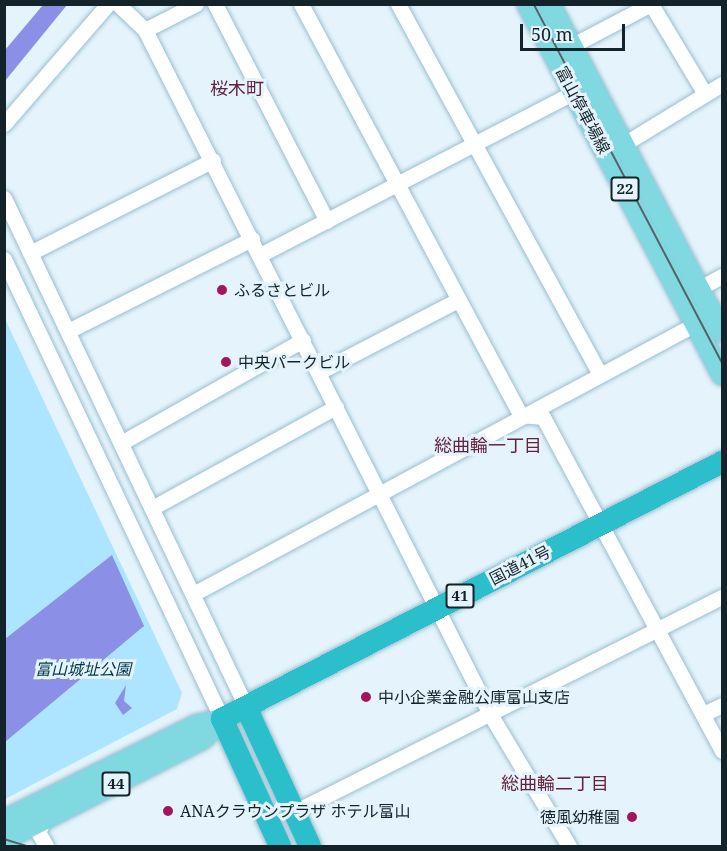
<!DOCTYPE html>
<meta charset="utf-8">
<style>
body{margin:0}
#map{position:relative;width:727px;height:851px;overflow:hidden;background:#e5f4fc;font-family:"Noto Serif","Noto Sans JP",serif}
div>[style]{position:absolute}
[style*='--x']{left:calc(var(--x)*1px);top:calc(var(--y)*1px);width:calc(var(--w)*1px);rotate:calc(var(--a)*1deg)}
.green>*{inset:0;background:#ade4ff}
.water>*{inset:0;background:#8b8fe5}
.roads{filter:drop-shadow(0 0 2px #99bed0) drop-shadow(0 0 2px #99bed0)}
.minor>*{height:15px;margin:-7.5px;padding:0 7.5px;transform-origin:7.5px;border-radius:7.5px;background:#fff}
.major>*{height:20px;margin:-10px;padding:0 10px;transform-origin:10px;border-radius:10px;background:#80d8e0}
.highway>*{height:22px;margin:-11px;padding:0 11px;transform-origin:11px;border-radius:11px;background:#2bbecb}
.tram>*{height:1.5px;margin:-0.75px;padding:0 0.75px;transform-origin:0.75px;border-radius:0.75px;background:#546269}
.dots>*{width:16px;height:16px;translate:-50% -50%;box-sizing:border-box;border:3px solid #e5f4fc;border-radius:50%}
span{translate:-50% -50%;white-space:nowrap;text-align:center;line-height:1.15;-webkit-text-stroke:6px #e5f4fc;paint-order:stroke}
.shield-label span{padding:2px 4px;background:#e5f4fc;border:2px solid;border-radius:4px;-webkit-text-stroke-width:0}
.shield-label{font-size:15px;color:#142229;font-weight:700}
.street-label{font-size:16px;color:#142229}
.poi-label{font-size:16px;color:#142229}
.left{translate:0 -50%;text-align:left}
.right{translate:-100% -50%;text-align:right}
.park-label{font-size:16px;color:#003649;font-style:italic}
.neighbourhood-label{font-size:18px;color:#63213d}
.frame{position:absolute;inset:0;border:6px solid #142229;pointer-events:none}
.scale{position:absolute;left:520px;top:24px;width:105px;height:27px;box-sizing:border-box;border:3px solid #142229;border-top:0;padding-left:8px;font-size:18px;line-height:21px;white-space:nowrap;color:#142229;-webkit-text-stroke:4px #e5f4fc;paint-order:stroke}
</style>
<div id="map">
<div class="green">
<i style="clip-path:polygon(5px 319px,182px 693px,177px 709px,5px 799px)"></i>
</div>
<div class="water">
<i style="clip-path:polygon(43px 5px,67px 5px,5px 81px,5px 50px)"></i>
<i style="clip-path:polygon(112px 555px,144px 626px,5px 742px,5px 639px)"></i>
<i style="clip-path:polygon(126px 685px,124px 701px,132px 708px,123px 715px,115px 703px)"></i>
</div>
<div class="roads">
<div class="minor">
<i style="--x:118;--y:4;--w:37;--a:44"></i>
<i style="--x:145;--y:30;--w:766;--a:63.23"></i>
<i style="--x:490;--y:714;--w:154;--a:59.1"></i>
<i style="--x:215;--y:4;--w:244;--a:62.7"></i>
<i style="--x:301;--y:4;--w:466;--a:61.9"></i>
<i style="--x:520;--y:415;--w:23;--a:5"></i>
<i style="--x:543;--y:417;--w:379;--a:61.8"></i>
<i style="--x:398;--y:4;--w:422;--a:61.4"></i>
<i style="--x:651;--y:4;--w:105;--a:59"></i>
<i style="--x:145;--y:30;--w:57;--a:-27"></i>
<i style="--x:571;--y:46;--w:90;--a:-27.7"></i>
<i style="--x:4;--y:124;--w:159;--a:-49.1"></i>
<i style="--x:624;--y:144;--w:115;--a:-31.5"></i>
<i style="--x:4;--y:198;--w:564;--a:64.57"></i>
<i style="--x:30;--y:253;--w:205;--a:-26.9"></i>
<i style="--x:260;--y:255;--w:354;--a:-27.4"></i>
<i style="--x:4;--y:259;--w:509;--a:64.64"></i>
<i style="--x:700;--y:288;--w:25;--a:-29"></i>
<i style="--x:68;--y:331;--w:206;--a:-26.6"></i>
<i style="--x:319;--y:372;--w:157;--a:-27.4"></i>
<i style="--x:121;--y:443;--w:209;--a:-29.5"></i>
<i style="--x:152;--y:508;--w:210;--a:-28.8"></i>
<i style="--x:193;--y:594;--w:570;--a:-28.27"></i>
<i style="--x:703;--y:714;--w:21;--a:-25"></i>
<i style="--x:294;--y:812;--w:479;--a:-26.7"></i>
<i style="--x:44;--y:820;--w:13;--a:117"></i>
<i style="--x:38;--y:832;--w:16;--a:60"></i>
</div>
<div class="major">
<i style="--x:527;--y:4;--w:419;--a:62.3"></i>
<i style="--x:550;--y:4;--w:370;--a:62.3"></i>
<i style="--x:4;--y:820;--w:214;--a:-26.3"></i>
<i style="--x:196;--y:725;--w:27;--a:-13"></i>
<i style="--x:4;--y:840;--w:223;--a:-26.9"></i>
<i style="--x:203;--y:739;--w:28;--a:-46"></i>
</div>
<div class="highway">
<i style="--x:246;--y:707;--w:153;--a:65.3"></i>
<i style="--x:280;--y:846;--w:140;--a:-114.5"></i>
<i style="--x:222;--y:719;--w:562;--a:-27.2"></i>
</div>
</div>
<div class="tram">
<i style="--x:534;--y:4;--w:404;--a:62.3"></i>
<i style="--x:4;--y:839;--w:24;--a:17"></i>
</div>
<div class="dots">
<i style="left:222px;top:290px;background:#a3165d"></i>
<i style="left:226px;top:362px;background:#a3165d"></i>
<i style="left:366px;top:697px;background:#a3165d"></i>
<i style="left:168px;top:811px;background:#a3165d"></i>
<i style="left:632px;top:817px;background:#a3165d"></i>
</div>
<div class="shield-label">
<span style="left:625px;top:189px">22</span>
<span style="left:460px;top:596px">41</span>
<span style="left:116px;top:784px">44</span>
</div>
<div class="street-label">
<span style="left:583px;top:110px;rotate:62deg">富山停車場線</span>
<span style="left:520px;top:565px;rotate:-27deg">国道41号</span>
</div>
<div class="poi-label">
<span class="left" style="left:234px;top:290px">ふるさとビル</span>
<span class="left" style="left:238px;top:362px">中央パークビル</span>
<span class="left" style="left:378px;top:697px">中小企業金融公庫富山支店</span>
<span class="left" style="left:180px;top:811px">ANAクラウンプラザ ホテル富山</span>
<span class="right" style="left:620px;top:817px">徳風幼稚園</span>
</div>
<div class="park-label">
<span style="left:83px;top:669px">富山城址公園</span>
</div>
<div class="neighbourhood-label">
<span style="left:237px;top:88px">桜木町</span>
<span style="left:488px;top:445px">総曲輪一丁目</span>
<span style="left:555px;top:783px">総曲輪二丁目</span>
</div>
<div class="frame"></div>
<div class="scale">50 m</div>
</div>
